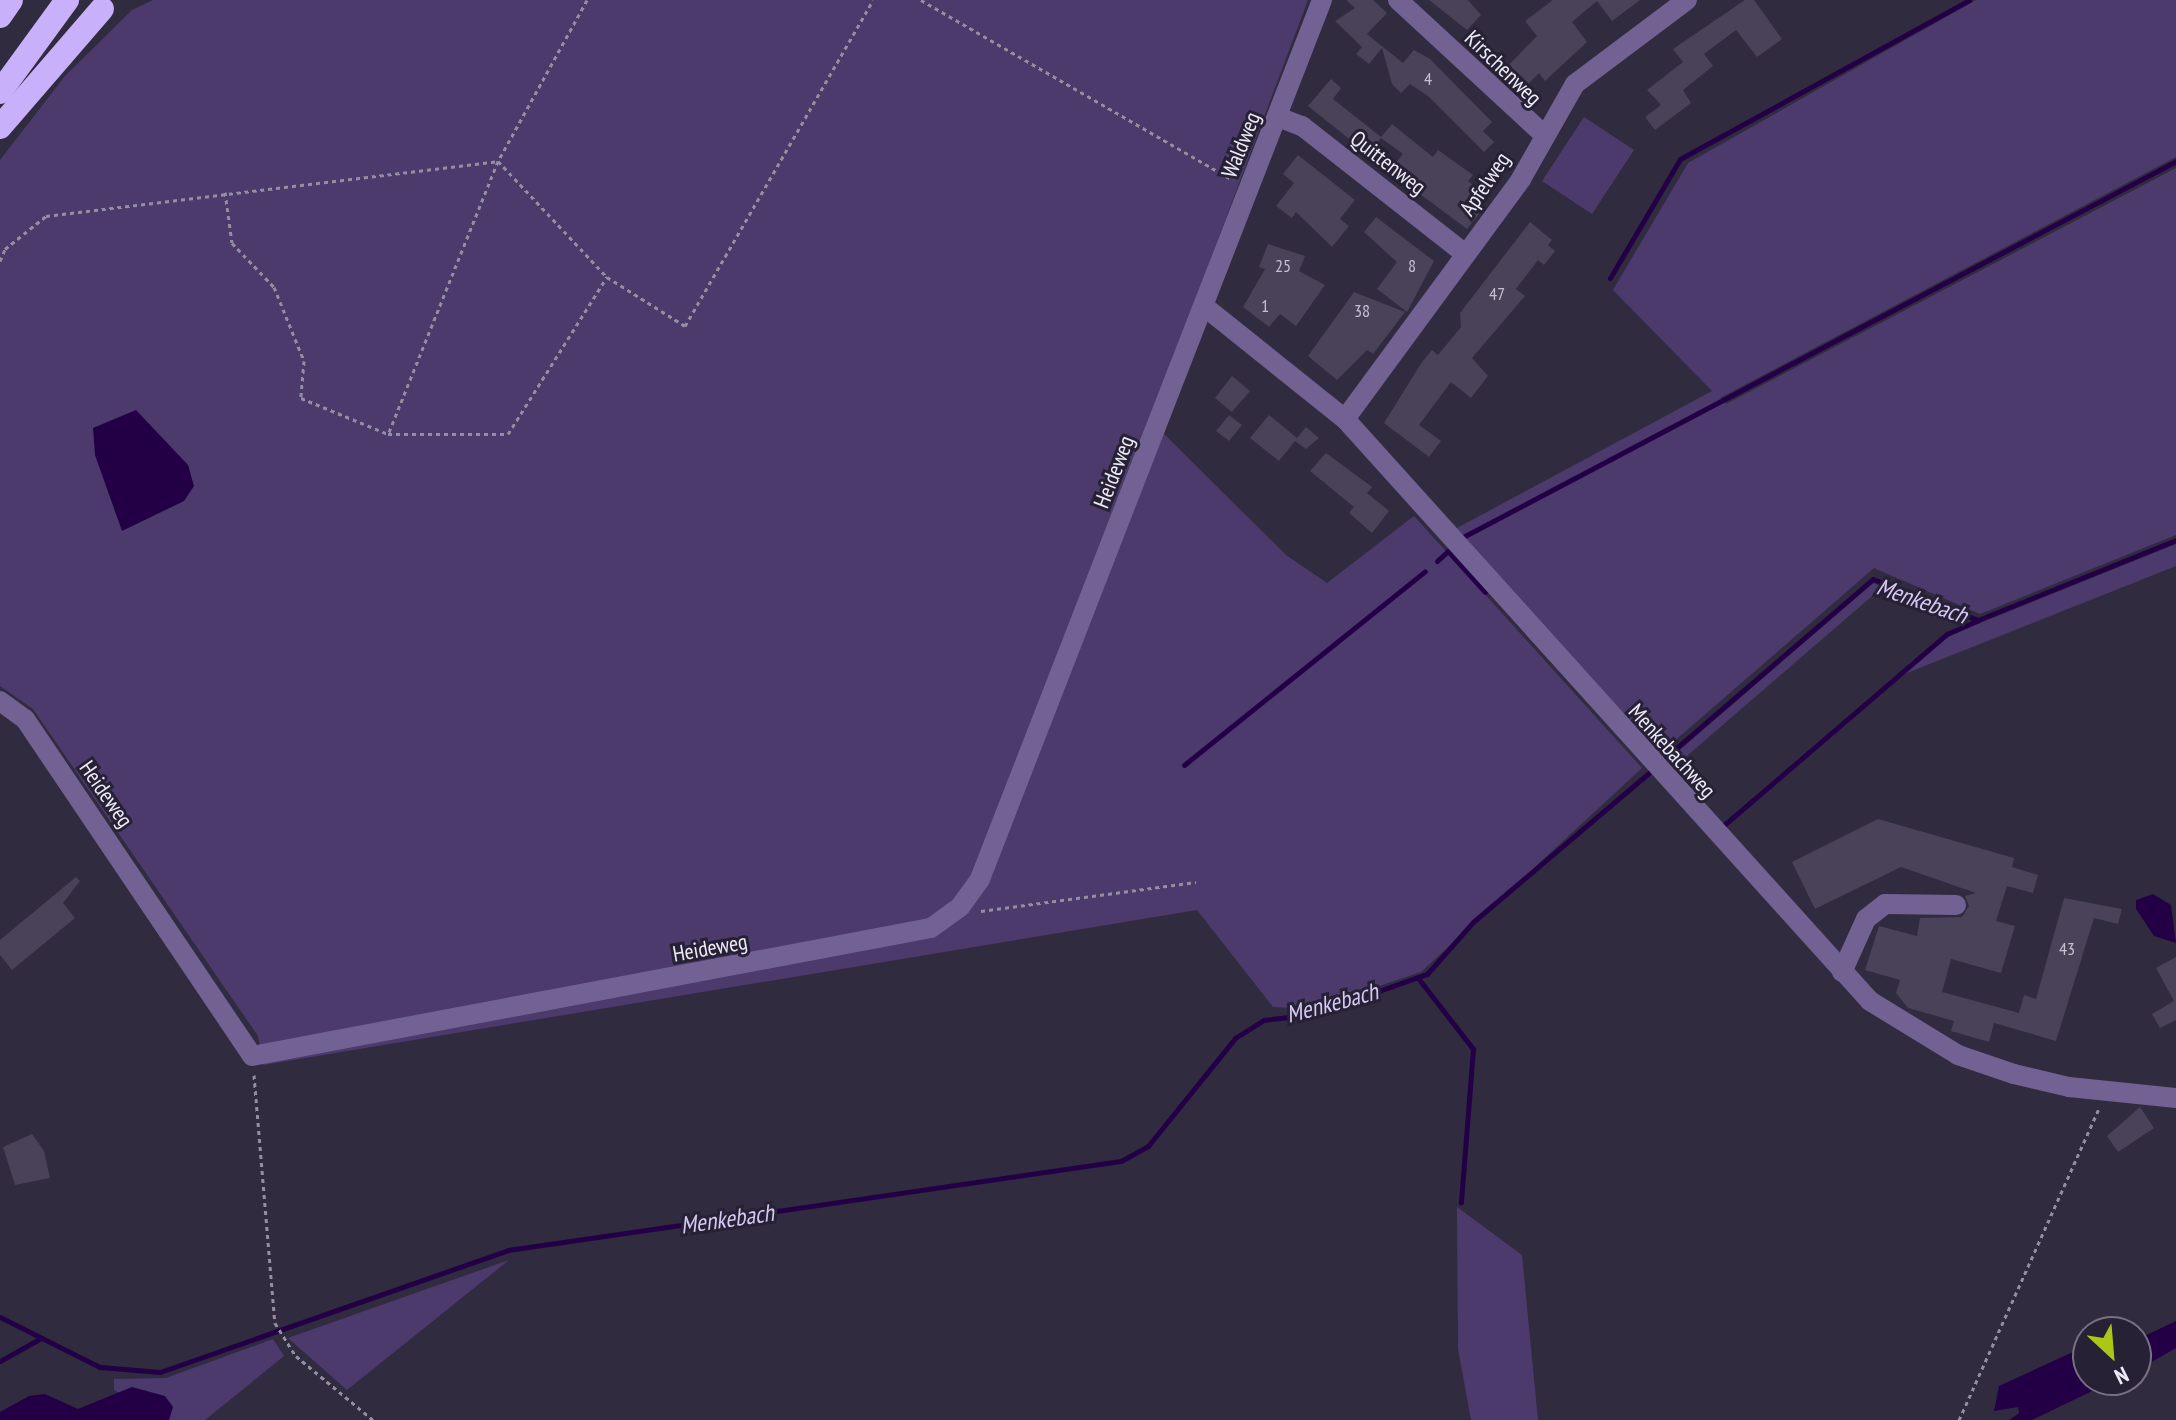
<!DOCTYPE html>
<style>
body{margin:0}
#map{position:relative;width:2176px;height:1420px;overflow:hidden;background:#312b3f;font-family:"PT Sans Narrow",sans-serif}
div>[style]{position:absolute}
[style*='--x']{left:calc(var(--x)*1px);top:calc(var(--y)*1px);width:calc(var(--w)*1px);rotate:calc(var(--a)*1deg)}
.green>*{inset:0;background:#4c3a6c}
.water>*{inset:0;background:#230046}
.stream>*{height:5px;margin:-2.5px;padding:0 2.5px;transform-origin:2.5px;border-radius:2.5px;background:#230046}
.building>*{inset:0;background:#494258}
.path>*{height:3px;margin-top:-1.5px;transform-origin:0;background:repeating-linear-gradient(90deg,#948fa0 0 4px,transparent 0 8px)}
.minor>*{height:20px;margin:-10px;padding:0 10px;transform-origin:10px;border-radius:10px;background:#726193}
.highway>*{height:24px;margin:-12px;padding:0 12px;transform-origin:12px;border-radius:12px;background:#c9b0fb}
span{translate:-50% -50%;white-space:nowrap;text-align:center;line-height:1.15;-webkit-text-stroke:6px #272135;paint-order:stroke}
.number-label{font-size:18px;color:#c5c0cf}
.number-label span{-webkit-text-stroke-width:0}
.street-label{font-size:22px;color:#eeeaf7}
.water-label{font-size:24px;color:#d5c8f2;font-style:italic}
.north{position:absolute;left:2072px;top:1316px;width:80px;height:80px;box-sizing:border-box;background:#272135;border:2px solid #777183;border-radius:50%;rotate:154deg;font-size:22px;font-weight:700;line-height:32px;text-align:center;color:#eeeaf7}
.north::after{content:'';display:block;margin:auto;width:28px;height:36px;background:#abc615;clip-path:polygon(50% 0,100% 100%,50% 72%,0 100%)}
</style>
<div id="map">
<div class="green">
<i style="clip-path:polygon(153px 0,1308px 0,1150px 420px,1286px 555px,1327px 583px,1414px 516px,1642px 768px,1421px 972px,1310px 1009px,1273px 1007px,1197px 910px,263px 1065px,258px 1036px,33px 709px,0 686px,0 160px,65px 76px,132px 10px)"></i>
<i style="clip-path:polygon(1976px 0,2176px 0,2176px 157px,1720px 398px,1726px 404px,2176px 168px,2176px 535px,1980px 614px,1874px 568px,1657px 756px,1457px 528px,1712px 391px,1613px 290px,1688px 163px)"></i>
<i style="clip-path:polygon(1584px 117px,1634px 150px,1592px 214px,1542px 181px)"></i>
<i style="clip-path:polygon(2176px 544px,2176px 566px,1902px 675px,1950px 635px)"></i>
<i style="clip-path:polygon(1873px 583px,1956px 617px,1950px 623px,1878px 591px,1673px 768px,1667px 761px)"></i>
<i style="clip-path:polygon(1457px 1207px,1522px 1255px,1538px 1420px,1471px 1420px,1458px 1349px)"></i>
<i style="clip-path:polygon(509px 1260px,347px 1390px,288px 1338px)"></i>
<i style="clip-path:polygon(273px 1339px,284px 1356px,205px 1420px,169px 1420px,114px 1390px,114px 1379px,166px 1378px)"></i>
</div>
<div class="water">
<i style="clip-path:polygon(136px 410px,188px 465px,194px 486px,184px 501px,122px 531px,95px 455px,93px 428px)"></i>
<i style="clip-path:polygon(2153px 894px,2171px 905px,2176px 943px,2154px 936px,2136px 909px,2136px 900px)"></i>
<i style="clip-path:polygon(2176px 1321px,2176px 1348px,2136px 1371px,2136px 1340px)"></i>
<i style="clip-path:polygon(2086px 1346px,2088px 1380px,2115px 1380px,2032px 1420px,2009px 1420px,2019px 1413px,2018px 1407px,1994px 1411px,1999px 1386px)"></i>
<i style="clip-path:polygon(132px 1387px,165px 1396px,173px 1407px,169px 1420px,0 1420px,0 1412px,29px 1396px,45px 1394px,78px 1409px)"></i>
</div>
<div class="stream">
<i style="--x:1610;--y:278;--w:138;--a:-59.5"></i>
<i style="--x:1680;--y:159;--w:330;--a:-28.8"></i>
<i style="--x:1463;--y:537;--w:806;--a:-27.8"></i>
<i style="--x:1448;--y:551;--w:55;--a:47.9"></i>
<i style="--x:1437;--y:561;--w:15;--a:-42"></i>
<i style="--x:1659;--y:763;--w:282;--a:-40.7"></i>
<i style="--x:1873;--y:579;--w:113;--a:21.3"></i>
<i style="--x:1978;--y:620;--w:214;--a:-22"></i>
<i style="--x:1184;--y:765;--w:309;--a:-38.8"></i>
<i style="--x:1724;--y:825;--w:294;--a:-40.6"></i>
<i style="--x:1947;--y:634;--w:34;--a:-24"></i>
<i style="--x:1418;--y:978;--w:90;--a:52.2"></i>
<i style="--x:1473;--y:1049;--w:154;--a:94.5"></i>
<i style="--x:0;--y:1317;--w:112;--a:26.6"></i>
<i style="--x:100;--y:1367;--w:60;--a:4.8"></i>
<i style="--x:160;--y:1372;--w:369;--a:-19.3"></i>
<i style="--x:508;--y:1250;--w:619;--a:-8.26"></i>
<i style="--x:1121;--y:1161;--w:31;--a:-29"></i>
<i style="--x:1148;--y:1146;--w:139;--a:-51.1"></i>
<i style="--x:1235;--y:1038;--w:34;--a:-32"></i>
<i style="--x:1264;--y:1020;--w:50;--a:-6.8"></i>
<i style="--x:1314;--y:1014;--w:120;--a:-19.5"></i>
<i style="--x:1427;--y:974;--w:69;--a:-48.5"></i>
<i style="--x:1473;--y:922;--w:235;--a:-40.3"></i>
<i style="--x:0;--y:1361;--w:47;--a:-29.3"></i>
</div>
<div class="building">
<i style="clip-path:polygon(1346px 0,1373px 0,1387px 13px,1367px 34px,1403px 63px,1414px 50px,1430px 59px,1492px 122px,1483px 131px,1494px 142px,1484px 152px,1428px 96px,1410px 84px,1401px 93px,1392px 84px,1382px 48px,1369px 64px,1356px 54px,1362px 47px,1335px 21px,1355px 8px)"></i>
<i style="clip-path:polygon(1429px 0,1468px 0,1481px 15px,1467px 30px)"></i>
<i style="clip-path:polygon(1553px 0,1640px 0,1612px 21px,1597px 1px,1572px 22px,1587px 42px,1545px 81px,1539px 73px,1521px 91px,1502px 72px,1537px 36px,1525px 21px)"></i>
<i style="clip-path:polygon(1745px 0,1754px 0,1782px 39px,1757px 57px,1736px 30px,1704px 54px,1713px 66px,1683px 90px,1691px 103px,1655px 130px,1645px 117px,1661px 105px,1647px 90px,1683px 62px,1673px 49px)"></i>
<i style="clip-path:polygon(1331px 79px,1341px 88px,1333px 99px,1381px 137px,1392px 124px,1433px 157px,1438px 150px,1473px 175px,1468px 181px,1477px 188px,1466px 203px,1479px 214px,1467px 229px,1389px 171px,1403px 154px,1381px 138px,1368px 154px,1308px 106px)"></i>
<i style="clip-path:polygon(1298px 155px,1355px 200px,1340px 219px,1349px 226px,1332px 247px,1296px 212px,1292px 218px,1276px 206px,1294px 183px,1283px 174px)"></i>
<i style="clip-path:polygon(1376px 217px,1434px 261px,1407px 312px,1377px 289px,1397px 262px,1364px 232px)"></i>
<i style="clip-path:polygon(1530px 222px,1552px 240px,1548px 245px,1555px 251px,1544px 265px,1538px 260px,1516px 289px,1525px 296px,1472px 358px,1488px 376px,1471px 398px,1451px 382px,1419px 425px,1441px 441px,1429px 457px,1384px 423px,1422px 362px,1432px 350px,1438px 355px,1461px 327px,1460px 313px)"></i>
<i style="clip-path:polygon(1268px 244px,1305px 256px,1299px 271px,1325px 285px,1296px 326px,1280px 314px,1269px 327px,1243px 307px,1265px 269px,1259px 267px)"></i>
<i style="clip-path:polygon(1354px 292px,1405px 312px,1373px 354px,1367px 350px,1337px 380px,1308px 356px)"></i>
<i style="clip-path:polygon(1232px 376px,1250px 391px,1232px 412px,1215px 398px)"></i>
<i style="clip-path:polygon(1229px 415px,1242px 425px,1229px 441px,1216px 431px)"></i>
<i style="clip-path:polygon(1269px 415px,1297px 438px,1306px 427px,1319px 438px,1306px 449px,1295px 441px,1279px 461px,1250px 438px)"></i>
<i style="clip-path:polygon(1326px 453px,1372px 487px,1367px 493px,1389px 511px,1372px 533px,1349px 513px,1354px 507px,1310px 471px)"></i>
<i style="clip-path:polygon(1878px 819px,2014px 858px,2012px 867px,2038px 875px,2033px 893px,2007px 886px,1996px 921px,2015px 926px,2001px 973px,1951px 959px,1942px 992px,2019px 1013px,2024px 995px,2036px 999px,2064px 898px,2122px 909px,2118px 924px,2094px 918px,2056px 1041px,1994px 1023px,1989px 1042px,1951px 1031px,1954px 1021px,1908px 1008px,1896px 993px,1900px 980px,1865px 970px,1879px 926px,1917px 936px,1920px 918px,1962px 917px,1969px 906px,1965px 896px,1976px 893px,1901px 867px,1815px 909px,1792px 862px)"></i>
<i style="clip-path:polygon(76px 877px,80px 881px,63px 903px,75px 918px,12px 970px,0 955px,0 940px)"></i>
<i style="clip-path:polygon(2176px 957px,2176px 1020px,2160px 1028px,2152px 1014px,2174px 1001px,2156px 968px)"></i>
<i style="clip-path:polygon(2140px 1107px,2154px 1128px,2118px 1152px,2107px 1136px)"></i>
<i style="clip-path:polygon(32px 1134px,44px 1151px,50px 1178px,15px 1185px,3px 1147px)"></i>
</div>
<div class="path">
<i style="--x:587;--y:0;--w:184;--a:118.9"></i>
<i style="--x:498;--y:161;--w:294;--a:111.9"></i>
<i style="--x:388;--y:434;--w:120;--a:0"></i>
<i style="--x:508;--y:434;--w:186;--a:-57.8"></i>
<i style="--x:921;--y:0;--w:360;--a:30"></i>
<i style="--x:225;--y:192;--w:51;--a:82.2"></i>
<i style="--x:232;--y:243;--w:61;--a:46.3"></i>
<i style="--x:274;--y:287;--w:80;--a:67.9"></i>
<i style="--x:304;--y:361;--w:37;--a:95"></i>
<i style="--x:301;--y:398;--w:94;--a:22.5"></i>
<i style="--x:0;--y:261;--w:13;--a:-67"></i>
<i style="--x:5;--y:249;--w:53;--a:-38.8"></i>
<i style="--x:46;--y:216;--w:455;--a:-6.9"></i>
<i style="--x:498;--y:161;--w:159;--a:46.8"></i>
<i style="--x:607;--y:277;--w:92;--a:32.1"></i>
<i style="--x:685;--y:326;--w:376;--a:-60"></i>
<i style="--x:981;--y:911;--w:217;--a:-7.7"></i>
<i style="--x:254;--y:1075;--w:249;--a:85.2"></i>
<i style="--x:275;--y:1323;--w:39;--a:58"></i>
<i style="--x:296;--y:1356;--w:100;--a:39.7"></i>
<i style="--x:1959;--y:1420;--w:341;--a:-65.8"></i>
</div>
<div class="minor">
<i style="--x:1398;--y:0;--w:197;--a:42.7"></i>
<i style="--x:1278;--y:117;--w:26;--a:21"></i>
<i style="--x:1302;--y:126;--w:207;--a:38.1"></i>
<i style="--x:1205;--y:307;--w:179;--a:38.7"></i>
<i style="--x:1345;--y:419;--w:784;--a:47.95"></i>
<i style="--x:1870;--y:1001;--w:103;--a:31.5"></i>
<i style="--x:1958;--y:1055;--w:59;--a:18.7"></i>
<i style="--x:2014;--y:1074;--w:57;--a:13.3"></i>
<i style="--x:2069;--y:1087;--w:108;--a:5.9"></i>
<i style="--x:1345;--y:419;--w:298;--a:-53.7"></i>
<i style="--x:1521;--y:179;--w:109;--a:-60.4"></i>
<i style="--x:1575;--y:84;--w:140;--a:-36.9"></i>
<i style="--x:0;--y:701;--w:31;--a:36"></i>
<i style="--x:25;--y:719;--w:406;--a:56"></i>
<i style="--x:252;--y:1056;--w:691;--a:-10.68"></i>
<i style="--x:931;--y:928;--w:36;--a:-36"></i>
<i style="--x:960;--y:907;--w:34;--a:-54"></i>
<i style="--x:980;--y:879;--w:943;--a:-68.74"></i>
<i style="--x:1842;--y:972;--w:58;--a:-65.6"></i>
<i style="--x:1866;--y:919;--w:24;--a:-38"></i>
<i style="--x:1885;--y:904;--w:71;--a:0.8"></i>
</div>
<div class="highway">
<i style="--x:0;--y:16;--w:19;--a:-55"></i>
<i style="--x:0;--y:92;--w:114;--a:-53.9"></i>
<i style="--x:0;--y:127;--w:156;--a:-49.2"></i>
</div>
<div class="number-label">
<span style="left:1428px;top:79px">4</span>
<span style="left:1283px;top:266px">25</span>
<span style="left:1412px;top:266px">8</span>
<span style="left:1497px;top:294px">47</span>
<span style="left:1265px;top:306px">1</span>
<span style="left:1362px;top:311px">38</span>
<span style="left:2067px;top:949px">43</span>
</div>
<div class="street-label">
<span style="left:1503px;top:68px;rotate:44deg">Kirschenweg</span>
<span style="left:1241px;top:145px;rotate:-68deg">Waldweg</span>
<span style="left:1388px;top:163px;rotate:38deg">Quittenweg</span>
<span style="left:1485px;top:184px;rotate:-56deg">Apfelweg</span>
<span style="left:1114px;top:472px;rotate:-69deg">Heideweg</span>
<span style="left:1672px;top:751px;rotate:48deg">Menkebachweg</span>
<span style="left:106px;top:794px;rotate:55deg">Heideweg</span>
<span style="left:710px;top:948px;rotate:-10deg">Heideweg</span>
</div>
<div class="water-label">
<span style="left:1922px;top:601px;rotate:19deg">Menkebach</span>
<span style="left:1332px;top:1003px;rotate:-15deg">Menkebach</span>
<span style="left:727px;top:1219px;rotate:-8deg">Menkebach</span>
</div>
<div class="north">N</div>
</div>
